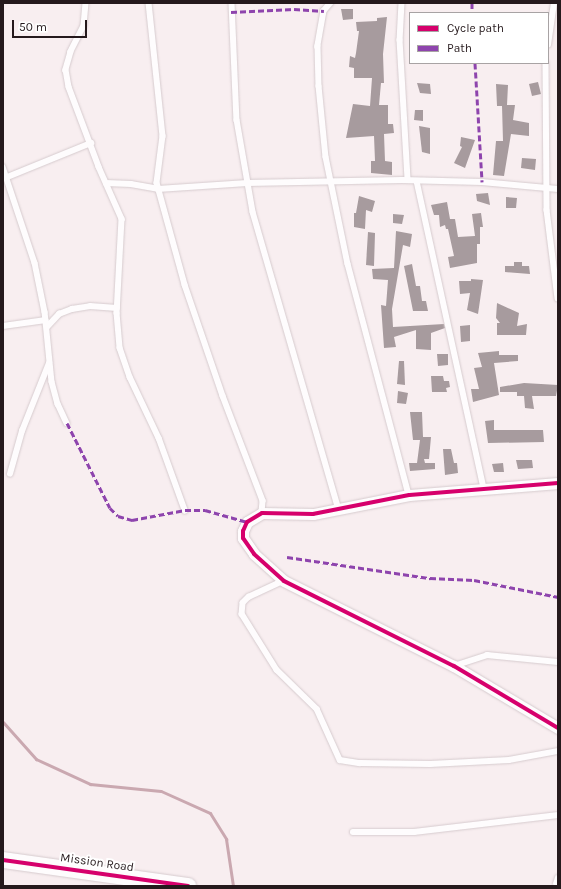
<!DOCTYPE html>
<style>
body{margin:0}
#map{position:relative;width:561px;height:889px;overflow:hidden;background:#f8eef0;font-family:Karla,sans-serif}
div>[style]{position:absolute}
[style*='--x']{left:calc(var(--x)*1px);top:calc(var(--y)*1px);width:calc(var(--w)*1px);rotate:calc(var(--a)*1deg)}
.stream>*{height:3px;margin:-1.5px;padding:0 1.5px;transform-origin:1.5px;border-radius:1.5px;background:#caa8b0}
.building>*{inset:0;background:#a79b9e}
.roads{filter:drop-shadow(0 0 1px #d6cbce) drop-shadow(0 0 1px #d6cbce)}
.lane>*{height:5.5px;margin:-2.75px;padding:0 2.75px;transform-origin:2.75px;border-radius:2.75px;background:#fefcfd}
.street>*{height:11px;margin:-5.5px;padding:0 5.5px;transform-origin:5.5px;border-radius:5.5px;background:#fefcfd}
.secondary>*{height:16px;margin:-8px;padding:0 8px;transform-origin:8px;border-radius:8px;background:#fefcfd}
.quiet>*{height:3px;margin-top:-1.5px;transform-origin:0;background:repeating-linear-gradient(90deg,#8e44ad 0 6px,transparent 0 9px)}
.cycleway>*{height:4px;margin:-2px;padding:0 2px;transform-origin:2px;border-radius:2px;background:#d6006c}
span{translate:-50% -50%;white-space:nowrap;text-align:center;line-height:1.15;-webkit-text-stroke:4px #fff;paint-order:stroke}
.street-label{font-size:12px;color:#25191c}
.frame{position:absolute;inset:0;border:4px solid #25191c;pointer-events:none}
.legend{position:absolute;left:409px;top:12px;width:140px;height:52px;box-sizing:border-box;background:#fff;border:1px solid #a8a3a4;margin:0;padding:5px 7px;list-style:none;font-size:12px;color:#25191c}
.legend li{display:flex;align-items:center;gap:8px;height:20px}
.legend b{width:20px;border:1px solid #a8a3a4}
.scale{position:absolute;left:12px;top:20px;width:75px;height:18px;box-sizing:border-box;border:2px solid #25191c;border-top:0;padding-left:5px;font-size:12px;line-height:14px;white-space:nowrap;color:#25191c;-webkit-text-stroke:3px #fff;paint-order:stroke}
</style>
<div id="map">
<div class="stream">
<i style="--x:3;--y:722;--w:50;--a:48.3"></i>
<i style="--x:36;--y:759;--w:60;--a:24.8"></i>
<i style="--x:90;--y:784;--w:71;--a:5.6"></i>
<i style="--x:161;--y:791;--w:54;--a:24.2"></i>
<i style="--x:210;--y:813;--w:31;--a:58"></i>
<i style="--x:226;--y:839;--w:48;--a:81.5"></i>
</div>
<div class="building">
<i style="clip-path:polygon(341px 9px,353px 9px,353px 19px,343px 20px)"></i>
<i style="clip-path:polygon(387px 17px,383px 54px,384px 83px,381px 83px,379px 105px,388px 105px,388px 124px,393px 124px,394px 133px,384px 134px,385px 161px,392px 162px,392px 175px,371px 173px,371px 161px,375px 161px,374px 136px,346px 138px,353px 104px,370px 106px,372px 78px,354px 78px,354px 68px,349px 67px,350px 56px,355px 58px,356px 53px,359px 31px,357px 31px,356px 22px,377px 21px,377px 18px)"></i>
<i style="clip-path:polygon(538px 82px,541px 94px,532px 96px,529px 84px)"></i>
<i style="clip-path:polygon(417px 83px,430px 84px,431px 94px,420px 93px)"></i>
<i style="clip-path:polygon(496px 84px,508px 85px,507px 105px,515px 105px,513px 120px,529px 123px,529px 136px,511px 134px,504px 176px,493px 175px,496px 141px,503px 141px,502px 106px,497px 106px)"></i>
<i style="clip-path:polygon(415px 110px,423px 110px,423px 121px,414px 120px)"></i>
<i style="clip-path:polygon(419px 126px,430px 128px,430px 154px,422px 152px)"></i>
<i style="clip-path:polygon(461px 137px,475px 140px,465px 168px,454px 163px,462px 147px,460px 146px)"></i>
<i style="clip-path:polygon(522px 158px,536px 159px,535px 170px,521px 168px)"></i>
<i style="clip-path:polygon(488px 193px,490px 205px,477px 201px,476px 194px)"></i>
<i style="clip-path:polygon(359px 196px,375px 201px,372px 212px,366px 210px,365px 229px,354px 227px,354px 213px,356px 213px)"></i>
<i style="clip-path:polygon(506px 197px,517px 198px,516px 208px,506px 208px)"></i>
<i style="clip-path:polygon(447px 202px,450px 219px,455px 219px,458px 237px,475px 236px,472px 214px,481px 213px,483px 227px,480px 227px,480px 244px,477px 244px,477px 263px,450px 268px,448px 257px,454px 256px,448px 229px,446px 229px,445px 225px,440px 227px,439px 215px,434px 215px,431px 205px)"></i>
<i style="clip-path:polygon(393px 214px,404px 215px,402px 224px,393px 223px)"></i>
<i style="clip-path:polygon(396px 231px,412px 234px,410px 247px,403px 245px,392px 309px,393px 327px,444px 324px,445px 328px,431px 333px,431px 350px,416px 349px,416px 330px,394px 337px,396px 347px,384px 348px,381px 305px,386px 306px,388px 280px,373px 279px,372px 269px,394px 268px)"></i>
<i style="clip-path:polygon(368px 232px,375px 233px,374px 266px,366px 265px)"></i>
<i style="clip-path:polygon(514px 262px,522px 262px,522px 266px,529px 266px,530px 274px,505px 272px,505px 266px,514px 266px)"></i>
<i style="clip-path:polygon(412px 264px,416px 286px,420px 286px,422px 301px,426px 301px,428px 311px,413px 311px,404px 266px)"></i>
<i style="clip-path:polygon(471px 279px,483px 280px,478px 314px,467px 310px,470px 293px,460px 294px,459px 281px,471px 281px)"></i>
<i style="clip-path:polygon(497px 303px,519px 313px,517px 326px,527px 324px,526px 335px,497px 335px,497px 323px,500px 323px,496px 318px)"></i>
<i style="clip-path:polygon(470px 325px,470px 341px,461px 342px,460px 326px)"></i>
<i style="clip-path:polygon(499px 351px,499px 355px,518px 355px,518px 361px,494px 363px,499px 395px,473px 402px,471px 389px,479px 389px,474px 368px,482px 367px,478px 353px)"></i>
<i style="clip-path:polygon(437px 354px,448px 354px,448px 365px,438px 366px)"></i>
<i style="clip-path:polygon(399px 361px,404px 361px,405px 385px,397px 384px)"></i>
<i style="clip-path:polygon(431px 376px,443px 376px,444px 381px,449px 381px,450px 387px,446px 388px,447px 392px,432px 392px)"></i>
<i style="clip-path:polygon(524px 383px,558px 385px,556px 396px,532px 396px,534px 409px,525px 408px,524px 396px,517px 396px,517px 392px,500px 392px,500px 387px)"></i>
<i style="clip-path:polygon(398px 391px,408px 393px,406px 404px,397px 403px)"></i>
<i style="clip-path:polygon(410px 412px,422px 412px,423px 437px,431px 437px,429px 459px,424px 459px,425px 463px,435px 463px,435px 469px,410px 471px,409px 463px,417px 463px,420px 440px,413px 440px)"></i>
<i style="clip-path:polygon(494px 420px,494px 430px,543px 430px,544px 442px,488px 443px,485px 421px)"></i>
<i style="clip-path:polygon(443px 449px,451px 449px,454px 463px,457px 463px,458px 473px,445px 475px)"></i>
<i style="clip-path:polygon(516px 460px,532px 460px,533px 468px,518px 469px)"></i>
<i style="clip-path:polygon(503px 463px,504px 472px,494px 472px,492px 464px)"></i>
</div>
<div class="roads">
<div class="lane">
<i style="--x:86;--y:3;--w:23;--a:95"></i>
<i style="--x:84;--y:26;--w:29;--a:117"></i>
<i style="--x:71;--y:52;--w:19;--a:106"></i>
<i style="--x:66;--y:70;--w:17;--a:80"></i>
<i style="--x:69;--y:87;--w:85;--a:69.4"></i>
<i style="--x:99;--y:167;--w:57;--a:66.1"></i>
<i style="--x:122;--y:219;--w:94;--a:93"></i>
<i style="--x:117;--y:313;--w:35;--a:85"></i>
<i style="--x:120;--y:348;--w:31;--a:71"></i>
<i style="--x:130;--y:377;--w:68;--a:64.6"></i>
<i style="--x:159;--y:438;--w:77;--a:70.1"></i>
<i style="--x:149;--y:3;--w:134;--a:84"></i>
<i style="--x:163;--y:136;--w:47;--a:97.3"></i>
<i style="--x:157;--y:183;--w:106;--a:74.6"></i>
<i style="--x:185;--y:285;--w:117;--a:71.1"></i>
<i style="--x:223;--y:396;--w:112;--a:69.1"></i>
<i style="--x:263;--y:501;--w:12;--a:95"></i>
<i style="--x:232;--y:3;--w:117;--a:87.6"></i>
<i style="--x:237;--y:120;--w:93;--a:80.1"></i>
<i style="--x:253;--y:212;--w:310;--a:73.9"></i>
<i style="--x:331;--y:3;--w:11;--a:131"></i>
<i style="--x:324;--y:11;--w:36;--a:100"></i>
<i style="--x:318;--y:46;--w:40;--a:88.6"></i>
<i style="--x:319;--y:86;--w:71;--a:84.4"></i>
<i style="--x:326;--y:157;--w:109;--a:78.4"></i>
<i style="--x:348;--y:264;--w:239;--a:75.2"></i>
<i style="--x:402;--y:3;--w:37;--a:93"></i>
<i style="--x:400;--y:40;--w:140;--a:86.7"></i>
<i style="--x:548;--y:45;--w:42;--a:-81.9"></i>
<i style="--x:546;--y:63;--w:147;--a:89.6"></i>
<i style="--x:547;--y:210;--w:89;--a:82.9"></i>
<i style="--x:3;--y:167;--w:101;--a:71.6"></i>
<i style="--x:35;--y:263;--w:50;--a:78.5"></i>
<i style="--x:45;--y:312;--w:70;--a:84.3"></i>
<i style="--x:52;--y:382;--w:23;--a:75"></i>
<i style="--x:58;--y:404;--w:21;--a:65"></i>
<i style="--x:5;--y:178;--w:93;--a:-22.1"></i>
<i style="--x:417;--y:181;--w:314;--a:77.7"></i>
<i style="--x:106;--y:183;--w:25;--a:2"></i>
<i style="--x:131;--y:184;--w:27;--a:10"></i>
<i style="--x:158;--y:189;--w:89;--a:-3.9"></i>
<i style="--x:247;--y:183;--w:155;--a:-1.1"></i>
<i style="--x:402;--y:180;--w:80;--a:1.4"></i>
<i style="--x:482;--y:182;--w:76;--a:5.3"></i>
<i style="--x:3;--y:326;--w:43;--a:-7.9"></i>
<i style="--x:47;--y:327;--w:18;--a:-47"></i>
<i style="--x:59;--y:314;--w:14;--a:-21"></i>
<i style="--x:72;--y:309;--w:18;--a:-9"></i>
<i style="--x:90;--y:306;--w:27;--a:4"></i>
<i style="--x:10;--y:474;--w:45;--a:-74.4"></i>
<i style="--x:22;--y:431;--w:73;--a:-68.3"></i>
<i style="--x:284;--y:581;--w:38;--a:155"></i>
<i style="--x:249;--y:597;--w:8;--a:135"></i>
<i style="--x:243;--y:603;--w:11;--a:95"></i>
<i style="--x:242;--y:614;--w:66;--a:58"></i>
<i style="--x:277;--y:670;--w:56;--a:44.3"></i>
<i style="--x:317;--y:709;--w:56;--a:65.7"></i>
<i style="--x:340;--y:760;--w:20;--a:9"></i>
<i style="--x:360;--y:763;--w:70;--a:0.8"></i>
<i style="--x:430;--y:764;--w:79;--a:-2.9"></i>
<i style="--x:509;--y:760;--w:50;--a:-10.4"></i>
<i style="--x:454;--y:666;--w:35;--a:-18"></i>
<i style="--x:487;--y:655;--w:71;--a:5.6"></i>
<i style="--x:353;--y:832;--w:61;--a:0"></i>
<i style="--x:414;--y:832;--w:145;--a:-6.7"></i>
<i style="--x:556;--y:884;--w:6;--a:-72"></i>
</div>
<div class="street">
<i style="--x:558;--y:483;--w:149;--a:175.4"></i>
<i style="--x:409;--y:495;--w:98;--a:168.8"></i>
<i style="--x:313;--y:514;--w:51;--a:-178.9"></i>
<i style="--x:262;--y:513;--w:17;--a:149"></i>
<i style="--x:247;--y:522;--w:10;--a:114"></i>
<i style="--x:243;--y:531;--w:7;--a:90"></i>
<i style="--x:243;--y:538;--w:19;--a:55"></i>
<i style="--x:254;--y:554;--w:40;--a:42"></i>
<i style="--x:284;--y:581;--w:190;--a:26.6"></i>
<i style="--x:454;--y:666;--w:121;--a:30.8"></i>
</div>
<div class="secondary">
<i style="--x:3;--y:860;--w:187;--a:8"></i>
</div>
</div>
<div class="quiet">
<i style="--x:472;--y:3;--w:10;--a:90"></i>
<i style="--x:231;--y:12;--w:63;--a:-2.7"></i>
<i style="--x:294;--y:9;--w:30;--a:4"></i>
<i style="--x:475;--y:63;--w:119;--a:86.6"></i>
<i style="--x:67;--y:423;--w:95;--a:63.2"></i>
<i style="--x:110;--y:508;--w:11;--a:45"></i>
<i style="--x:118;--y:516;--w:15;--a:16"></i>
<i style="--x:132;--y:520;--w:54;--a:-10.7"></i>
<i style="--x:185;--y:510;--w:20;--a:0"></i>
<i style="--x:205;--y:510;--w:44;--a:15.9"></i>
<i style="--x:287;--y:557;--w:145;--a:8.4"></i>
<i style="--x:430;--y:578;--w:44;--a:2.6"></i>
<i style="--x:474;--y:580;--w:86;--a:11.4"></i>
</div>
<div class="cycleway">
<i style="--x:558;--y:483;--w:149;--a:175.4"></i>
<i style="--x:409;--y:495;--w:98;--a:168.8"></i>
<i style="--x:313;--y:514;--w:51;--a:-178.9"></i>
<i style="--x:262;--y:513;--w:17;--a:149"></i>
<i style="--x:247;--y:522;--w:10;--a:114"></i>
<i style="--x:243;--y:531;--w:7;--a:90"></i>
<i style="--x:243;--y:538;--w:19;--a:55"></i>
<i style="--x:254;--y:554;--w:40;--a:42"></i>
<i style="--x:284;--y:581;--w:190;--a:26.6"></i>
<i style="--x:454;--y:666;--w:121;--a:30.8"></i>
<i style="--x:3;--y:860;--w:187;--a:8"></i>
</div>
<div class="street-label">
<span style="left:97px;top:863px;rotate:8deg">Mission Road</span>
</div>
<div class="frame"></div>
<ul class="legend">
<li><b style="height:5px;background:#d6006c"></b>Cycle path</li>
<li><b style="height:5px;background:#8e44ad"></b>Path</li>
</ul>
<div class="scale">50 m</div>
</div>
